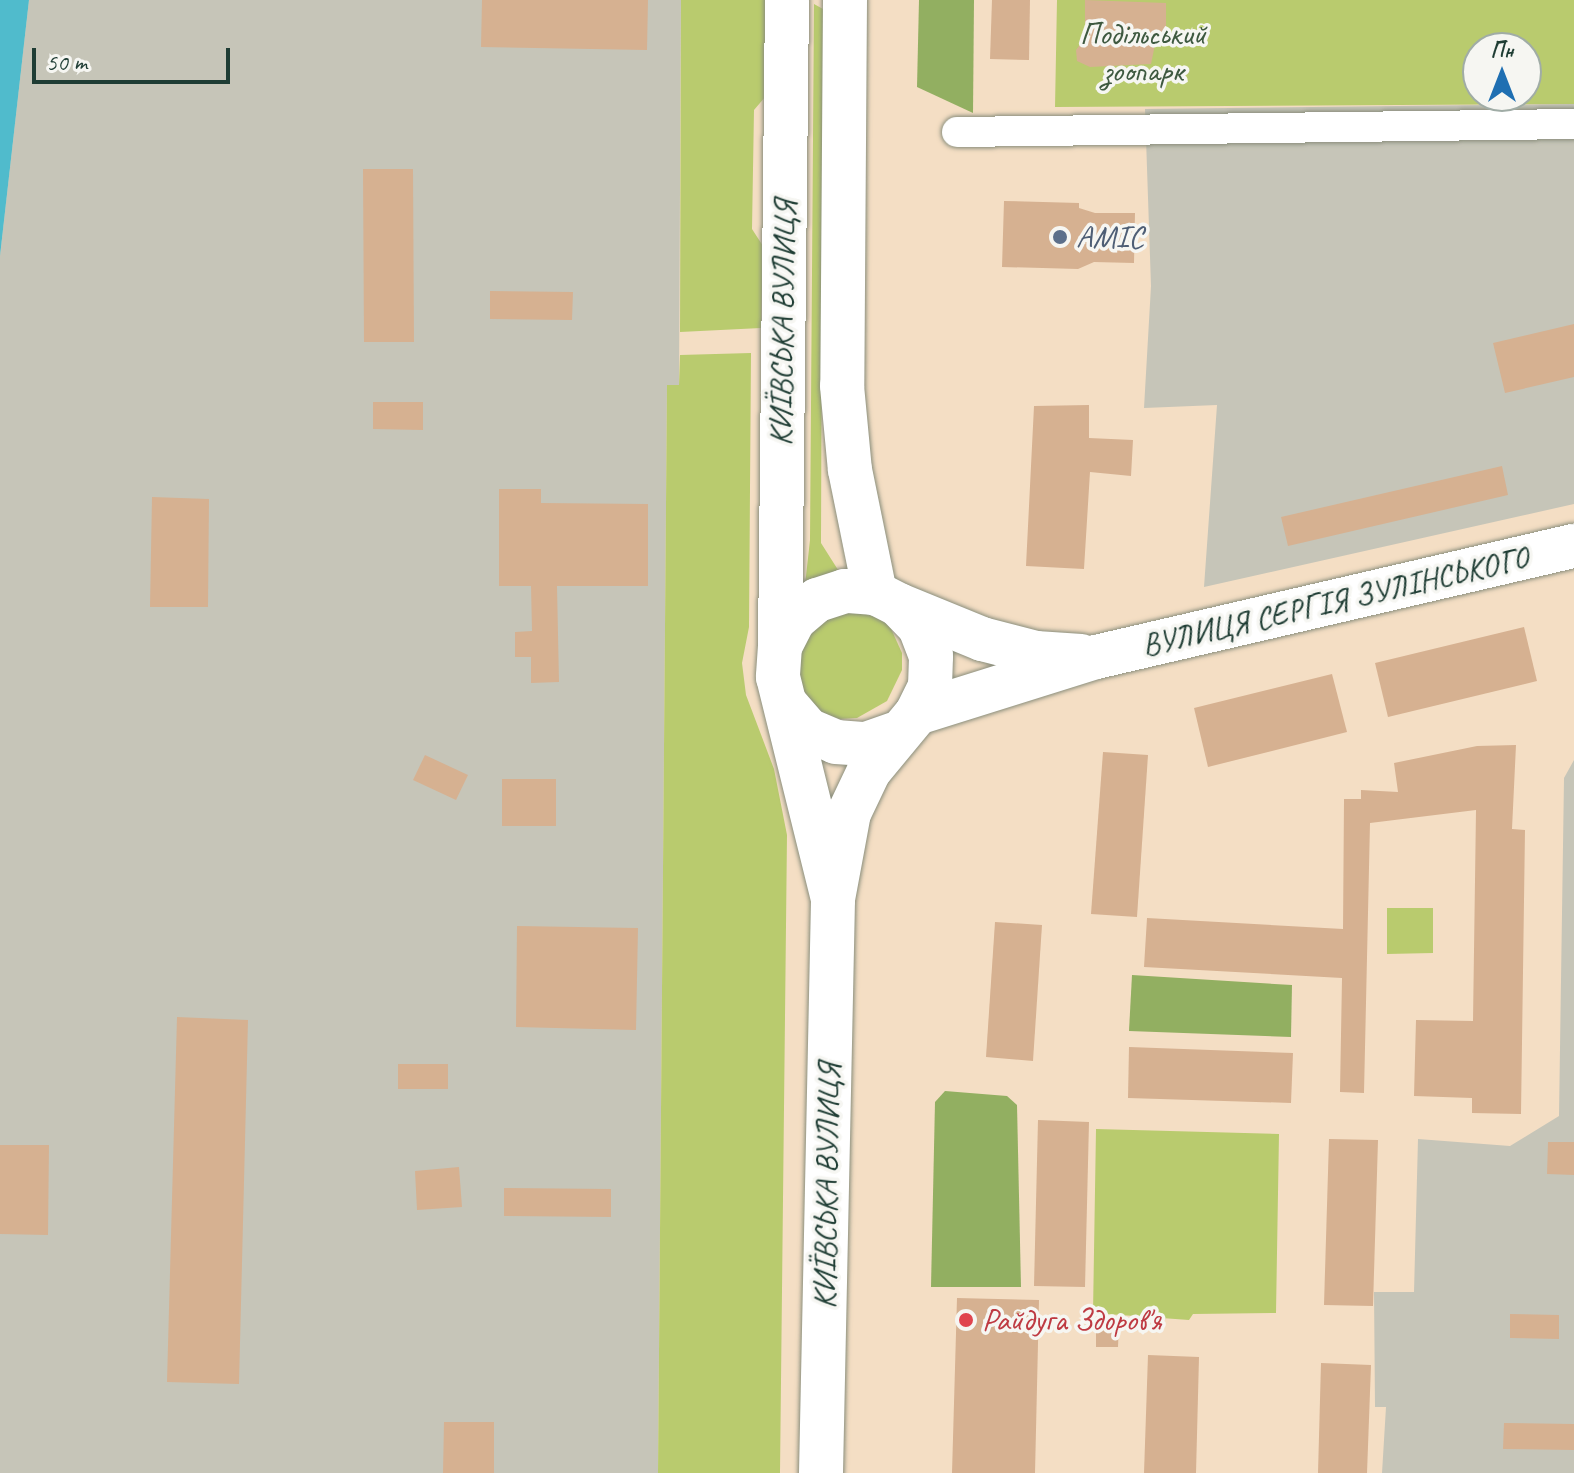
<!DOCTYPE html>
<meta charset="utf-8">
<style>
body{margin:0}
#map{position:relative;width:1574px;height:1473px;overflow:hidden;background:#f4dec4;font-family:Caveat,sans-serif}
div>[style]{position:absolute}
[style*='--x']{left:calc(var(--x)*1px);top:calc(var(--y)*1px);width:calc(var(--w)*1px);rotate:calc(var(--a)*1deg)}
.industrial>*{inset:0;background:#c6c5b8}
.green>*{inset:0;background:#b9cb6e}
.forest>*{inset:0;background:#92af61}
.water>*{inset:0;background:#50bbcc}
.building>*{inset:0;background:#d6b191}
.roads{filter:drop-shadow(0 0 2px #8a8e7c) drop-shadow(0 0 2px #8a8e7c)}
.street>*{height:30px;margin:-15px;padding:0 15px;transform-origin:15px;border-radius:15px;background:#fff}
.secondary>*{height:44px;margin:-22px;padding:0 22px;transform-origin:22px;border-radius:22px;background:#fff}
.primary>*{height:44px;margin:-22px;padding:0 22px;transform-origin:22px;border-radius:22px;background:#fff}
.dots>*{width:22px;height:22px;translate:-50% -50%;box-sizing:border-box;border:4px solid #f6f6f2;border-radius:50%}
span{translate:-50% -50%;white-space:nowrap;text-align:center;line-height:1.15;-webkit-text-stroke:7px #f6f6f2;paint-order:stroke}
.park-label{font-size:32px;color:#3e5940}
.service-label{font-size:32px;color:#4e5e75}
.left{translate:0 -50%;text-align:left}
.street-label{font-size:32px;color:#1f3d34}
.health-label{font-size:32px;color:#be3a42}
.north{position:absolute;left:1462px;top:32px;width:80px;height:80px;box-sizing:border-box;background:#f6f6f2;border:2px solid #a0aca6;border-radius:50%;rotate:0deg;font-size:22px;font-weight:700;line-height:32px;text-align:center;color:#1f3d34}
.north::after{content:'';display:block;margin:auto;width:28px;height:36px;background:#1f6fb2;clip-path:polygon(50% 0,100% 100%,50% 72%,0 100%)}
.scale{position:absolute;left:32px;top:48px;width:198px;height:36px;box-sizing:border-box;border:4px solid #1f3d34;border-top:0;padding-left:10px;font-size:24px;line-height:28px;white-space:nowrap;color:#1f3d34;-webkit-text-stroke:6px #f6f6f2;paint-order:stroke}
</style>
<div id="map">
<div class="industrial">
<i style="clip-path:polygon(29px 0,681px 0,679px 385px,667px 386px,658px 1473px,0 1473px,0 256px)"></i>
<i style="clip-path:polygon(1574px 104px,1574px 504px,1204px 587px,1217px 405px,1144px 408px,1151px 286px,1145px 109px)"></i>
<i style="clip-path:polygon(1574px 760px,1574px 1473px,1382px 1473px,1386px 1407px,1375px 1407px,1374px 1292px,1414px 1292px,1418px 1139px,1510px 1146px,1559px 1116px,1564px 778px)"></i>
</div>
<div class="green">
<i style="clip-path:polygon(681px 0,767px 0,766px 96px,754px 110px,752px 229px,763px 246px,761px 328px,680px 332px)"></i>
<i style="clip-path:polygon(evenodd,1057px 0,1574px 0,1574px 104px,1055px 107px,1057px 0,1478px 48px,1526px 48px,1526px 96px,1478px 96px,1478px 48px)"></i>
<i style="clip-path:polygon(814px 4px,823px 9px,821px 543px,840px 573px,805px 585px,810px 540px)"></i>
<i style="clip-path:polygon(751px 353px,749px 627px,742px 663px,746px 695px,774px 769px,787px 835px,780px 1473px,658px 1473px,667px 385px,679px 385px,680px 355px)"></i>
<i style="clip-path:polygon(841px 603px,888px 622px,902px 653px,902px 670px,887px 701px,857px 718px,839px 719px,807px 706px,789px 643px)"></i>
<i style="clip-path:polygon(1387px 908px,1433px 908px,1433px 953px,1387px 954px)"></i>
<i style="clip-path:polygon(1096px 1129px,1279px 1134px,1276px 1313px,1193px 1314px,1189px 1320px,1093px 1313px)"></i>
</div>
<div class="forest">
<i style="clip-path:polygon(919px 0,974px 0,973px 113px,917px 87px)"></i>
<i style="clip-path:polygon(1132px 975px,1292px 985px,1291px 1037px,1129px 1031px)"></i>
<i style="clip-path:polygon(945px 1091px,1007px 1096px,1017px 1105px,1021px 1287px,931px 1287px,935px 1102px)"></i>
</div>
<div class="water">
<i style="clip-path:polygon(0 0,29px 0,0 256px)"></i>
</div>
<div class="building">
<i style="clip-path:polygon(482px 0,648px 0,647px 50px,481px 47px)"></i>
<i style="clip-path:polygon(992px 0,1030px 0,1029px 60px,990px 59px)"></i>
<i style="clip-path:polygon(1085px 0,1166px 3px,1166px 35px,1157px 35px,1151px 64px,1090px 67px,1077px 61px,1076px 50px,1085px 38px)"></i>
<i style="clip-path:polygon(363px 169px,413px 169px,414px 342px,364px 342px)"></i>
<i style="clip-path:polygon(1004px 201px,1079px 203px,1079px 208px,1095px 213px,1135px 213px,1134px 263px,1094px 262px,1078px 269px,1002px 267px)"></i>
<i style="clip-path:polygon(490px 291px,573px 292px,572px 320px,490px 319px)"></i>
<i style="clip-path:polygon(1574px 324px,1574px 377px,1505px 393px,1493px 343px)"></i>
<i style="clip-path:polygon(373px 402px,423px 402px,423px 430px,373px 429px)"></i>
<i style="clip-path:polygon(1089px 405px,1089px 438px,1133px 440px,1131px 476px,1090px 472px,1084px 569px,1026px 566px,1034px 406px)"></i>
<i style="clip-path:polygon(1502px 466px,1508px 495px,1288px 546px,1281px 517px)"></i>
<i style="clip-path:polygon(499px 489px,541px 489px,541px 503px,648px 504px,648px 586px,557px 586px,559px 682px,531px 683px,531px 657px,515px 657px,515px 632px,532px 631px,531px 586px,499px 586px)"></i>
<i style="clip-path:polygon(152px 497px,209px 499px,208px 607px,150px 607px)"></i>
<i style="clip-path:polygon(1524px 627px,1537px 681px,1388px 717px,1375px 663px)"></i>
<i style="clip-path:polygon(1332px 674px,1347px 732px,1208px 767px,1194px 708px)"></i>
<i style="clip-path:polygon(1516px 745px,1512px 829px,1525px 830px,1521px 1114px,1472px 1113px,1472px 1098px,1414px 1096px,1416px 1020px,1473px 1021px,1476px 810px,1370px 823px,1364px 1093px,1340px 1092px,1342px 978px,1144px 967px,1147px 918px,1343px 929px,1344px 799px,1361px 799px,1361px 790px,1398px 792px,1394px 763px,1477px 746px)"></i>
<i style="clip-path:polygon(1103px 752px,1148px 755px,1137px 917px,1091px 914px)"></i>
<i style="clip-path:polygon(425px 755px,468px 775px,456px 800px,413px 780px)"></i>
<i style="clip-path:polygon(502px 779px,556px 779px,556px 826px,502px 826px)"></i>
<i style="clip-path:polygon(995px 922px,1042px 925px,1033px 1061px,986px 1057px)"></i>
<i style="clip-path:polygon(517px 926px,638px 928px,636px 1030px,516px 1027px)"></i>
<i style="clip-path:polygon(177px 1017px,248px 1020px,239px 1384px,167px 1382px)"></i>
<i style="clip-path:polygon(1129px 1047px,1293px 1053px,1291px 1103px,1128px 1098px)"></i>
<i style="clip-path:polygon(398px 1064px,448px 1064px,448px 1089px,398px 1089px)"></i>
<i style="clip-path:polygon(1038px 1120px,1089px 1122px,1085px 1287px,1034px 1286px)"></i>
<i style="clip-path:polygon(1329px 1139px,1378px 1140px,1373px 1306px,1324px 1305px)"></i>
<i style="clip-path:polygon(1548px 1142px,1574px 1142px,1574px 1175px,1547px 1174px)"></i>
<i style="clip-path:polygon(0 1145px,49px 1145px,48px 1235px,0 1234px)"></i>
<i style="clip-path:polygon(459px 1167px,462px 1207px,417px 1210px,415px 1171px)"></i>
<i style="clip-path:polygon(504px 1188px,611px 1189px,611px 1217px,504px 1216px)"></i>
<i style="clip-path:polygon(957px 1298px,1039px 1300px,1035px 1473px,952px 1473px)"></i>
<i style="clip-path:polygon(1510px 1314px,1559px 1315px,1559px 1339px,1510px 1338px)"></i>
<i style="clip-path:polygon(1096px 1322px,1119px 1322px,1118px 1347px,1096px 1347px)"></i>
<i style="clip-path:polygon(1148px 1355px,1199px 1357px,1196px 1473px,1144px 1473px)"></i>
<i style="clip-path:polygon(1321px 1363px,1371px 1365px,1367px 1473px,1318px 1473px)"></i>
<i style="clip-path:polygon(444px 1422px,494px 1422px,494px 1473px,443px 1473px)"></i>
<i style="clip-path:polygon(1504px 1423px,1574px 1424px,1574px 1450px,1503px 1449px)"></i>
</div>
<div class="roads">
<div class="street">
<i style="--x:957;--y:132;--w:617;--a:-0.74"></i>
</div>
<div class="secondary">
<i style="--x:899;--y:605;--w:90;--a:22.3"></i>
<i style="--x:982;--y:639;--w:56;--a:14.5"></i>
<i style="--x:1036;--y:653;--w:45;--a:3.8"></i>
<i style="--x:917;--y:713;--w:188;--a:-17.4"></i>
<i style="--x:1096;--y:657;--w:491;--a:-13.1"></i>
</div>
<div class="primary">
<i style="--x:845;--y:0;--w:386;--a:90.4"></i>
<i style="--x:842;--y:386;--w:84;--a:84.6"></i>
<i style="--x:850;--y:470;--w:126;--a:78.5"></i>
<i style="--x:780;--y:646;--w:646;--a:-89.38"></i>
<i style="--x:788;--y:707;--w:30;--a:49"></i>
<i style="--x:808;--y:730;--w:30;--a:23"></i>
<i style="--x:836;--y:742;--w:30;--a:4"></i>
<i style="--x:866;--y:744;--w:31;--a:-19"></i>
<i style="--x:821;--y:1473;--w:574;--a:-88.8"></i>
<i style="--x:833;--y:899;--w:87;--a:-79.5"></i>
<i style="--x:849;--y:813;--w:47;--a:-64.5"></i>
<i style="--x:869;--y:771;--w:75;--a:-50.4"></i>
<i style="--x:917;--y:713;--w:30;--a:-64"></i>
<i style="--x:930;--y:686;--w:30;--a:-88"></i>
<i style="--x:931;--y:656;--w:31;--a:-111"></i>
<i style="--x:920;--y:627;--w:30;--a:-134"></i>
<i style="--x:899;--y:605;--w:27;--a:-153"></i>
<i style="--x:875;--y:593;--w:30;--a:-176"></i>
<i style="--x:845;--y:591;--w:29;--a:162"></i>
<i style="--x:817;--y:600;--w:30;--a:140"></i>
<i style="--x:794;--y:619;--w:30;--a:117"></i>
<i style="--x:780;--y:646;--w:31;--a:94"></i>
<i style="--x:778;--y:677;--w:229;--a:76.1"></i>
</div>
</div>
<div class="dots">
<i style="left:1060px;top:237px;background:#5c6f8a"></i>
<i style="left:966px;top:1320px;background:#e0444e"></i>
</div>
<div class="park-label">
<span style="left:1143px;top:53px">Подільський<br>зоопарк</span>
</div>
<div class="service-label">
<span class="left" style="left:1076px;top:237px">АМІС</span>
</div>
<div class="street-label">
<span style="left:783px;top:323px;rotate:-89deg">КИЇВСЬКА ВУЛИЦЯ</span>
<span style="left:1335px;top:602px;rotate:-13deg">ВУЛИЦЯ СЕРГІЯ ЗУЛІНСЬКОГО</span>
<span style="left:827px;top:1186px;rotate:-89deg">КИЇВСЬКА ВУЛИЦЯ</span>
</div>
<div class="health-label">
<span class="left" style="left:982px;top:1320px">Райдуга Здоров'я</span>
</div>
<div class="north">Пн</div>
<div class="scale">50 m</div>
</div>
